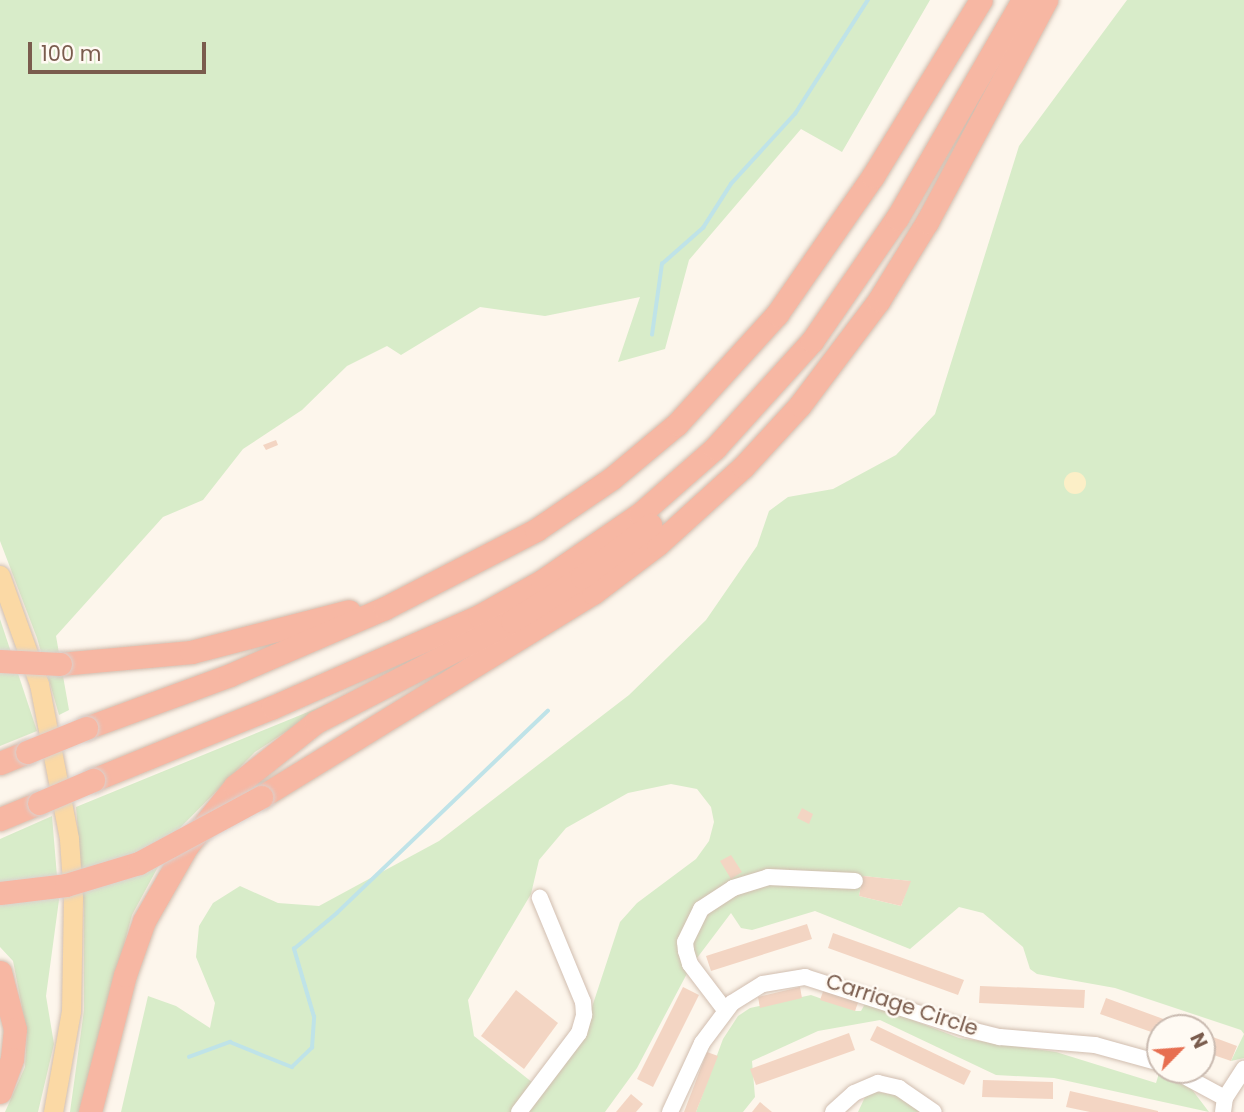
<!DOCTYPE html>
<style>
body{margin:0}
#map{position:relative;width:1244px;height:1112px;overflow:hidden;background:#fdf6ec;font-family:Poppins,sans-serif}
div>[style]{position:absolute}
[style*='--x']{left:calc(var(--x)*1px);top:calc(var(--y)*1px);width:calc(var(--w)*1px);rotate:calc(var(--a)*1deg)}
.green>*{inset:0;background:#d8ecc9}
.sand>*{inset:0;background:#fcefc7}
.round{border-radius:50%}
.stream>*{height:3.5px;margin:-1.75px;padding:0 1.75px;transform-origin:1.75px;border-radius:1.75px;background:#bfe3e8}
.building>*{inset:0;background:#f3d5c3}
.roads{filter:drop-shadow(0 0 2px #d1beb0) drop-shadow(0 0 2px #d1beb0)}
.minor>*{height:16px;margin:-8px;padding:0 8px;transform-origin:8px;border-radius:8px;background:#fff}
.major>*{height:19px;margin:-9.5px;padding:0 9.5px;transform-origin:9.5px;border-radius:9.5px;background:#fbd9a5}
.highway>*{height:23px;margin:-11.5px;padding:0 11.5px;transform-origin:11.5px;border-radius:11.5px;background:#f7b7a3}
.bridges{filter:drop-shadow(0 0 2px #dad1cd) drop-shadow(0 0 2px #dad1cd)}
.highway-bridge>*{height:23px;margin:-11.5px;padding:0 11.5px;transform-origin:11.5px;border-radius:11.5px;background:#f7b7a3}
span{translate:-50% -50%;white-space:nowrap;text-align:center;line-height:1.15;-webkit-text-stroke:5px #fffaf3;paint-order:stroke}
.street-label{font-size:21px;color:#7a5c4d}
.north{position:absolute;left:1146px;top:1014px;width:70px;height:70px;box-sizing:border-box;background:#fffaf3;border:2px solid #cabbb1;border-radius:50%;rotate:65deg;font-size:19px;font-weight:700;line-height:28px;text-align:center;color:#7a5c4d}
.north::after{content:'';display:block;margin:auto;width:24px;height:32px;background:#e76f51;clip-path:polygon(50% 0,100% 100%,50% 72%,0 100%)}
.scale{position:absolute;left:28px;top:42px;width:178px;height:32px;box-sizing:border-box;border:4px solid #7a5c4d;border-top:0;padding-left:9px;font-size:21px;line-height:24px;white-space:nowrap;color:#7a5c4d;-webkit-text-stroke:5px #fffaf3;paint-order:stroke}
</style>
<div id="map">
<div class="green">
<i style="clip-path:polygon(0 0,930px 0,842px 152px,801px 129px,689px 260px,665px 349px,618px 362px,640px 297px,545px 316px,480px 307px,401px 355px,387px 346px,347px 366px,302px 410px,243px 449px,203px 500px,163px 517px,56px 636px,69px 710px,59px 715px,37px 638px,0 541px)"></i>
<i style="clip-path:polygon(evenodd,1127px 0,1244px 0,1244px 1058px,1231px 1061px,1244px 1034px,1241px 1030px,1115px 988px,1037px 974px,1030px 969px,1023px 947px,983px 913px,959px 907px,910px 949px,815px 911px,752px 930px,741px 928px,731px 913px,691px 966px,637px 1068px,605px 1112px,121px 1112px,148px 996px,176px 1006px,210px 1028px,215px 1003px,196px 957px,199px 926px,213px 903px,240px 886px,278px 903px,319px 906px,439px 841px,629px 695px,706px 620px,757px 546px,769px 511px,788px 497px,833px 489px,896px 455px,935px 414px,1019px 146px,1127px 0,671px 784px,697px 789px,711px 807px,714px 822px,709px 841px,696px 859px,637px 903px,620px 922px,592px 1007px,579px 1033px,538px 1087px,474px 1036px,468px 1000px,531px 894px,539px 860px,566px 828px,628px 793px,671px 784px,1127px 0,863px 876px,910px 881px,901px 906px,859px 896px,863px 876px)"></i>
<i style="clip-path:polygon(0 619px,37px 731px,0 746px)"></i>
<i style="clip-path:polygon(330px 703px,255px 752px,178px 830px,132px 915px,79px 1112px,70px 1112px,84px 1010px,84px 908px,76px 807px)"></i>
<i style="clip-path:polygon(52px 816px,59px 900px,46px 996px,54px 1044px,38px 1112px,5px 1112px,25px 1067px,27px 1033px,13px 961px,0 947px,0 839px)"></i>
<i style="clip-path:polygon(811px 995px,856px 1011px,861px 1011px,866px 1002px,959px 1038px,1056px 1052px,1156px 1083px,1160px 1070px,1170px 1070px,1187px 1083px,1209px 1112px,1054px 1078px,996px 1075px,880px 1020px,818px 1031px,752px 1061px,755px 1097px,743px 1112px,696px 1112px,723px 1039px,738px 1016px,750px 1008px)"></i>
<i style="clip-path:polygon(877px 1092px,896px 1095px,920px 1112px,858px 1112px,866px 1095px)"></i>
</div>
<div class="sand">
<i class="round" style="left:1064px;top:472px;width:22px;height:22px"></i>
</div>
<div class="stream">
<i style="--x:652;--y:335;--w:72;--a:-82"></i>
<i style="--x:662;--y:264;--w:55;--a:-41.3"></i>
<i style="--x:703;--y:228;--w:52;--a:-57.5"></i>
<i style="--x:731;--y:184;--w:95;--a:-47.6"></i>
<i style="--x:795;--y:114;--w:135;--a:-57.4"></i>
<i style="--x:189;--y:1057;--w:44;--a:-20.1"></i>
<i style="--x:230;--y:1042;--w:67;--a:22"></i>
<i style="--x:292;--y:1067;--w:28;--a:-44"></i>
<i style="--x:312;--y:1048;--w:31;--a:-86"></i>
<i style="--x:314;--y:1017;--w:71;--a:-106.4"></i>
<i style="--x:294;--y:949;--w:56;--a:-39.9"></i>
<i style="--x:337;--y:913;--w:292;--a:-43.8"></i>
</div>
<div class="building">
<i style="clip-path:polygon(276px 440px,278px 445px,266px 450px,263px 445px)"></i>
<i style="clip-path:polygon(802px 808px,813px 814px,809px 824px,797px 818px)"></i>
<i style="clip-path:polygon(731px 855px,742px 872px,731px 879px,720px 861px)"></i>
<i style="clip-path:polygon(863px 876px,911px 881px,901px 906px,859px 896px)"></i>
<i style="clip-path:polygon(807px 924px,812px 939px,711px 971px,706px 956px)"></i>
<i style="clip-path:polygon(833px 933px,964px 980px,958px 995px,828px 948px)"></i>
<i style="clip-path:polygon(980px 986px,1085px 990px,1084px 1008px,979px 1003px)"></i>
<i style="clip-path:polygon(683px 987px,699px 995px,653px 1087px,637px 1079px)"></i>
<i style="clip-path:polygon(800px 987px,802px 998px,760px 1008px,758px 997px)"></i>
<i style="clip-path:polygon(824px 989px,859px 1000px,855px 1011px,820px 1000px)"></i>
<i style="clip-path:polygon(516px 990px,558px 1023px,524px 1069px,481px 1036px)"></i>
<i style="clip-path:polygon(1106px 998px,1188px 1028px,1160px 1028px,1160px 1035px,1100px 1014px)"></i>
<i style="clip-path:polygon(877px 1026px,971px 1071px,964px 1085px,870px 1040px)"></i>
<i style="clip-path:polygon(849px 1033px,855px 1050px,756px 1085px,750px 1069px)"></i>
<i style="clip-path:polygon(1202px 1033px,1237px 1046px,1231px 1061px,1202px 1051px)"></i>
<i style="clip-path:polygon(707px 1052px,718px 1056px,696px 1112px,684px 1112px)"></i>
<i style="clip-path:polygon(983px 1080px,1053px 1082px,1053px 1099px,982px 1097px)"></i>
<i style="clip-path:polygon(1070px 1091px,1158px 1111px,1158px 1112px,1090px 1112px,1066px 1107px)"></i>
<i style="clip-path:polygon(631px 1094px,643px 1104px,636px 1112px,616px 1112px)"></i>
<i style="clip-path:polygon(760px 1102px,772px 1112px,752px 1112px)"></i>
</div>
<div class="roads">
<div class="minor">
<i style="--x:725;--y:1010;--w:58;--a:-127.3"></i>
<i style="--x:690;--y:964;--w:14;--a:-107"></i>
<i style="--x:686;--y:951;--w:9;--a:-96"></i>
<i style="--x:685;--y:942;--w:37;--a:-64"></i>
<i style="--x:701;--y:909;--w:38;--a:-33"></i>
<i style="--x:733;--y:888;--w:37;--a:-17"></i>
<i style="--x:768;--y:877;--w:87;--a:2.6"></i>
<i style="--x:1173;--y:1070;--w:59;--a:28.3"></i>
<i style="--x:519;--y:1112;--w:99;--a:-52.8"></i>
<i style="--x:579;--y:1033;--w:19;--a:-74"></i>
<i style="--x:584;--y:1015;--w:13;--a:-94"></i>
<i style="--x:583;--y:1002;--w:113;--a:-112.5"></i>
<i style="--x:670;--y:1112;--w:76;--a:-65.1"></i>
<i style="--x:702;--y:1043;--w:50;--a:-53.1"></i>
<i style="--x:732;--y:1003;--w:36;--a:-32"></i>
<i style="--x:763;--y:984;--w:43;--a:-9.5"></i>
<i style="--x:805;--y:977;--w:170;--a:17.8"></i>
<i style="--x:967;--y:1029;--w:34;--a:14"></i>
<i style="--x:1000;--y:1037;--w:95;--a:4.8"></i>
<i style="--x:1095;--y:1045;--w:67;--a:15.5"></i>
<i style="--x:833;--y:1112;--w:28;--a:-42"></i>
<i style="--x:854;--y:1093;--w:26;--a:-23"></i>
<i style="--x:878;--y:1083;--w:22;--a:13"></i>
<i style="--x:899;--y:1088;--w:42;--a:34.4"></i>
<i style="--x:1223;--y:1112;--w:14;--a:-82"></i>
<i style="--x:1225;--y:1098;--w:35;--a:-57"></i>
</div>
<div class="major">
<i style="--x:0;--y:575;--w:116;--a:70.3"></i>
<i style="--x:39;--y:684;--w:158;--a:79"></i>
<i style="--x:69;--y:839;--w:59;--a:86.1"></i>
<i style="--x:73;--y:898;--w:113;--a:91"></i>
<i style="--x:71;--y:1011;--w:103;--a:100.1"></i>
</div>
<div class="highway">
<i style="--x:60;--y:664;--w:132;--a:-5.2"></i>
<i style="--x:191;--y:652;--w:163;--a:-14.5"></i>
<i style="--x:86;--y:728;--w:153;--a:-20.2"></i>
<i style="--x:230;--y:675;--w:169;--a:-23.4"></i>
<i style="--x:385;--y:608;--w:170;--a:-27.3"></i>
<i style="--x:536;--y:530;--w:91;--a:-34.2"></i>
<i style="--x:611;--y:479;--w:86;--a:-39.8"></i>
<i style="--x:677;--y:424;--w:149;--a:-47.7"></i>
<i style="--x:777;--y:314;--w:168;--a:-55.2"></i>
<i style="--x:873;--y:176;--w:206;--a:-58.5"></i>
<i style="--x:0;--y:763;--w:29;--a:-22"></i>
<i style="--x:93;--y:780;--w:194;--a:-22.1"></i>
<i style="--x:273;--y:707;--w:225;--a:-23.8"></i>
<i style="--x:479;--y:616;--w:72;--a:-29.1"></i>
<i style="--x:542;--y:581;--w:119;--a:-34.4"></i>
<i style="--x:640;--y:514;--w:100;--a:-41.3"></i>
<i style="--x:715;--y:448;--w:144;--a:-47.8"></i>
<i style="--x:812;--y:341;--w:150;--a:-55.4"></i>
<i style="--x:897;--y:218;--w:252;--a:-60"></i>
<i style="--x:261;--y:797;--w:390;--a:-31.6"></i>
<i style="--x:593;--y:593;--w:81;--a:-37"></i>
<i style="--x:658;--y:544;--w:115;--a:-42.2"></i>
<i style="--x:743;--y:467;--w:84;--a:-47.4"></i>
<i style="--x:800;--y:405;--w:131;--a:-53"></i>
<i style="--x:879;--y:300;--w:92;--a:-58.4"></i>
<i style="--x:927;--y:222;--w:252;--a:-61.8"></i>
<i style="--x:0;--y:819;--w:42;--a:-22.3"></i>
<i style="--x:0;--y:972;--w:59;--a:75.3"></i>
<i style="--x:15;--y:1029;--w:30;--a:96"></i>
<i style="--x:12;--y:1059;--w:35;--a:110"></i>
<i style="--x:90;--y:1112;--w:141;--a:-75.7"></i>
<i style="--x:125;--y:975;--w:57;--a:-70.6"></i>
<i style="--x:144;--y:921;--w:86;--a:-60.2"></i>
<i style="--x:187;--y:846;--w:77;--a:-51.3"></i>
<i style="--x:235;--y:786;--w:103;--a:-38.3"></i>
<i style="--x:316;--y:722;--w:220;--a:-27.3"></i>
<i style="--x:512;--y:621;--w:83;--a:-32.2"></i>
<i style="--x:582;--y:577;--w:86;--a:-37.4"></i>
</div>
</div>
<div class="bridges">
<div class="highway-bridge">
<i style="--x:0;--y:661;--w:60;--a:2.9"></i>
<i style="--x:27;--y:752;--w:64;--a:-22.1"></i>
<i style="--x:39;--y:803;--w:59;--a:-23.1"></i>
<i style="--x:0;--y:893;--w:66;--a:-6.9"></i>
<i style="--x:66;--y:885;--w:76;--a:-16.8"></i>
<i style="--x:139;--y:863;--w:139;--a:-28.4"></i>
</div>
</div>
<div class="street-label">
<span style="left:902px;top:1005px;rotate:18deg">Carriage Circle</span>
</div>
<div class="north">N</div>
<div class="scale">100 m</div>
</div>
